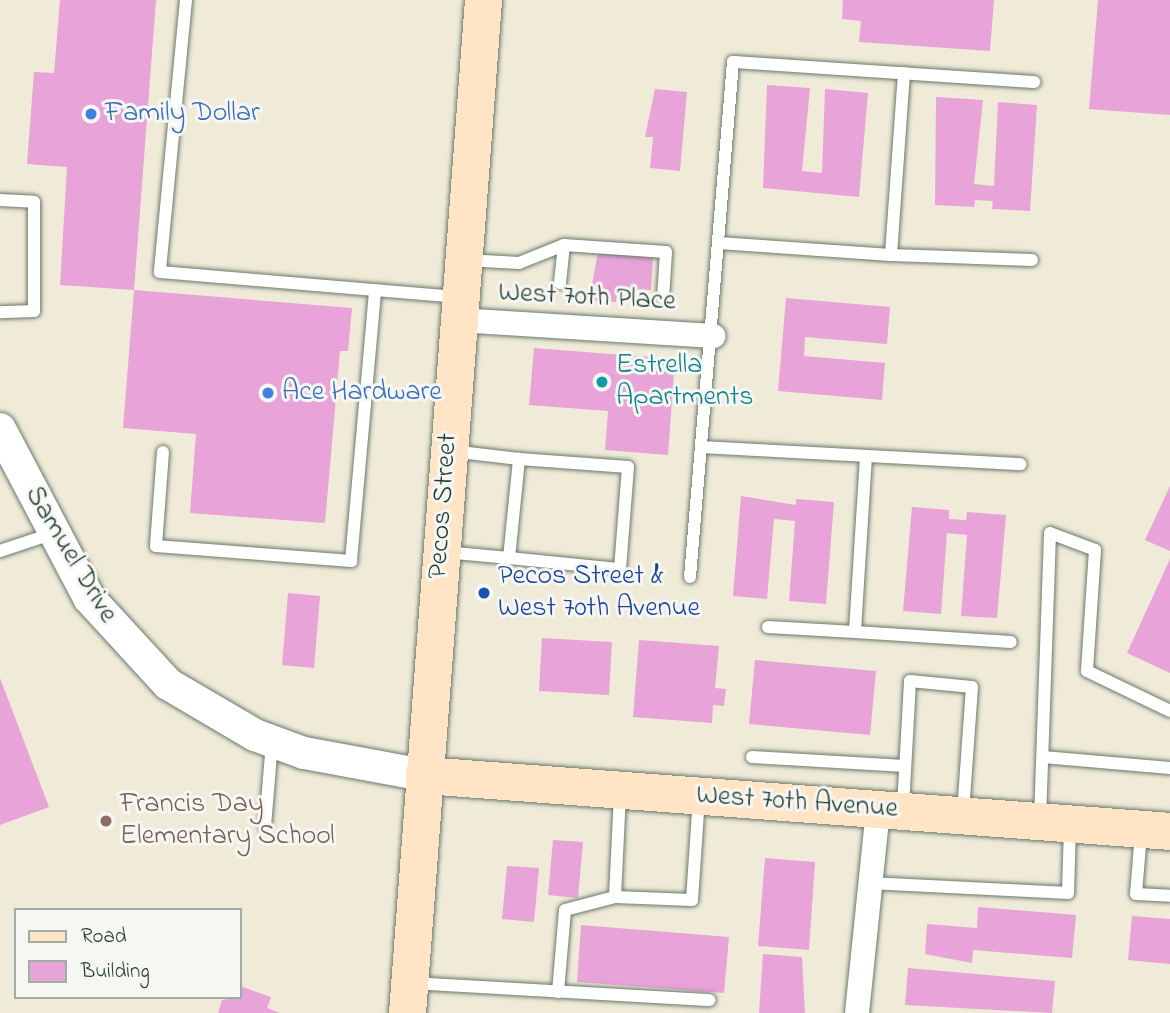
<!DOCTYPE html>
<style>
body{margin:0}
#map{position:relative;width:1170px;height:1013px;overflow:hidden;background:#f0ebd8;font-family:"Indie Flower",sans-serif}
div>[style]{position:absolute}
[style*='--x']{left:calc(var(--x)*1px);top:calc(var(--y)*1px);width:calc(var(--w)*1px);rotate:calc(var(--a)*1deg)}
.building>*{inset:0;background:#e8a3d9}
.roads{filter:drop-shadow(0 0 2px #687a6d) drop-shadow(0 0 2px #687a6d)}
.service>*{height:12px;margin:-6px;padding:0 6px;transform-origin:6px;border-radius:6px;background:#fff}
.minor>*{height:24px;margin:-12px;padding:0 12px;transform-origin:12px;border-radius:12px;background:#fff}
.tertiary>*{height:32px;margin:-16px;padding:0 16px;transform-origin:16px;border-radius:16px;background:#fff}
.secondary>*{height:37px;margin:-18.5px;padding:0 18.5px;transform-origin:18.5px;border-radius:18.5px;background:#ffe4c6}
.dots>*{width:19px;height:19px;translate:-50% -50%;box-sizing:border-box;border:4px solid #f6f6f2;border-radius:50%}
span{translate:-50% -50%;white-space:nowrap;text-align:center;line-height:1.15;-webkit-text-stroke:6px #f6f6f2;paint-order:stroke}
.shop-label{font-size:28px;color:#366cbe}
.left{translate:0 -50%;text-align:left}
.street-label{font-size:28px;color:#1f3d34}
.culture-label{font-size:28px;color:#0d838f}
.transit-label{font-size:28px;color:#164399}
.education-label{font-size:28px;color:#785e54}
.legend{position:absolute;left:14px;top:908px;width:228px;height:91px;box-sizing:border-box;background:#f6f6f2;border:2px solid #a0aca6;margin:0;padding:9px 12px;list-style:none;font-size:21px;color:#1f3d34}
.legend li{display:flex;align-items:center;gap:14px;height:35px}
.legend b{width:35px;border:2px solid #a0aca6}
</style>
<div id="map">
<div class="building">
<i style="clip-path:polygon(60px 0,156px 0,134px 290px,60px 285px,67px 167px,27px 164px,34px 72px,54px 73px)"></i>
<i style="clip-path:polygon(843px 0,994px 0,990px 51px,859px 42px,861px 21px,842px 19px)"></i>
<i style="clip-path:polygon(1098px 0,1170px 0,1170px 115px,1089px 109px)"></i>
<i style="clip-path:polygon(767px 85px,810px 88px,802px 171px,822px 173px,825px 89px,868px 93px,859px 197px,763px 188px)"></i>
<i style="clip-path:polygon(655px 89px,687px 92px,680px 171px,650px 168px,653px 137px,645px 137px)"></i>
<i style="clip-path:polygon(936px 97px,983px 100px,974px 184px,994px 186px,998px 102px,1037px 105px,1030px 211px,992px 209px,993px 201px,975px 200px,974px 207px,935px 205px)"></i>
<i style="clip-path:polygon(598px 252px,653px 255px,651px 290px,617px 288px,616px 302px,589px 301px)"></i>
<i style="clip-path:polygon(134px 290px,352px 308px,348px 351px,340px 351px,325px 523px,190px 513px,196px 434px,123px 428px)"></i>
<i style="clip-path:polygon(786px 298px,890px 307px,887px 344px,805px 337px,804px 356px,885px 363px,882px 400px,778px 391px)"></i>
<i style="clip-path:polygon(534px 348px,675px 359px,668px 455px,605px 450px,608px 411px,529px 405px)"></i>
<i style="clip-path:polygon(1170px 486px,1170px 551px,1145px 540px)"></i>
<i style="clip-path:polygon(741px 496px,796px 505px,796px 499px,834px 502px,826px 604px,789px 601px,795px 521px,774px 519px,767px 599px,733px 596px)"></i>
<i style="clip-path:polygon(912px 507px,949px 510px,949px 519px,966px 520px,967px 512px,1006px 515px,997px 618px,961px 616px,967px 535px,947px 533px,941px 614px,903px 611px)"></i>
<i style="clip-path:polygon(1170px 559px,1170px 673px,1127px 653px)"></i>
<i style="clip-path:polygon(288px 593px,320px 596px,314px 668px,282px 665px)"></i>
<i style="clip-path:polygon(542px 638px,612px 642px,609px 695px,539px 691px)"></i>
<i style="clip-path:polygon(639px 640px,719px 646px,715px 688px,726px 689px,724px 706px,713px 705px,712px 723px,633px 717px)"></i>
<i style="clip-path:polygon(755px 660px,876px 671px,870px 735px,749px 724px)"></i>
<i style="clip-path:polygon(0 678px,49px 807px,0 825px)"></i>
<i style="clip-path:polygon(553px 840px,583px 842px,578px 898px,548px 895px)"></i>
<i style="clip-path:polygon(765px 858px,815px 862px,809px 950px,758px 946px)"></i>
<i style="clip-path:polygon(507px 866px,539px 868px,534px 922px,502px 919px)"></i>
<i style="clip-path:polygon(978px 907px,1076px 915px,1072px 958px,973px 950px,972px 963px,925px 954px,927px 924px,977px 928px)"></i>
<i style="clip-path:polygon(1132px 916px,1170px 919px,1170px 964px,1128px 960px)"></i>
<i style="clip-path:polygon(581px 925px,729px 937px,724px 993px,577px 982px)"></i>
<i style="clip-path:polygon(763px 954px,802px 957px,805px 1013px,759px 1013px)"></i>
<i style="clip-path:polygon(908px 968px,1055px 981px,1052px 1013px,905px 1005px)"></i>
<i style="clip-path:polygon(240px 986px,271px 997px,267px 1008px,280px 1013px,218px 1013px,222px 1000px,240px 997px)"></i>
</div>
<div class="roads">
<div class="service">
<i style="--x:186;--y:0;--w:273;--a:95.5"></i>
<i style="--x:160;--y:272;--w:297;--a:4.8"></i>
<i style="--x:904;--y:73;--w:182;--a:94.1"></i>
<i style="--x:891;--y:255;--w:141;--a:2"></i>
<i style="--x:0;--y:200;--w:34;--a:3"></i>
<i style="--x:34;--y:202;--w:109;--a:90"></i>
<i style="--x:34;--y:311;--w:34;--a:178"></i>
<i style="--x:719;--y:243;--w:172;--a:4"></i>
<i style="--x:466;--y:260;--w:53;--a:3.2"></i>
<i style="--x:519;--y:263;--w:48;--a:-21.8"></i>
<i style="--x:564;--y:245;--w:102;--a:3.9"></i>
<i style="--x:666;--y:252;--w:46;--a:93.7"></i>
<i style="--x:560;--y:283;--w:38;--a:-84"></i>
<i style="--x:702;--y:447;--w:319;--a:3.1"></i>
<i style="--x:163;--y:452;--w:94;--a:94.3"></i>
<i style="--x:156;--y:546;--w:196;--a:4.4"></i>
<i style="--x:351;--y:561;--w:272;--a:-84.9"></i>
<i style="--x:866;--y:456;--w:176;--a:93.6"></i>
<i style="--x:855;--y:632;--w:156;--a:3.7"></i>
<i style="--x:0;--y:551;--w:57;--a:-18.4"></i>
<i style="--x:444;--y:552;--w:65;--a:5.3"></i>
<i style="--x:509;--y:558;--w:100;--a:-84.2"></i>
<i style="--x:519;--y:459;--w:68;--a:-173.3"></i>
<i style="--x:509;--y:558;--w:112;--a:5.7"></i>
<i style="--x:620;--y:569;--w:102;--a:-85.5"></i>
<i style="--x:628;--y:467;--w:109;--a:-175.8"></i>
<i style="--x:690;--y:577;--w:517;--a:-85.23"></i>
<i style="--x:733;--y:62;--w:302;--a:3.8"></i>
<i style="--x:768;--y:627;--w:87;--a:3.3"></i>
<i style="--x:752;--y:757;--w:153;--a:3.4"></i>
<i style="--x:1043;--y:757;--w:127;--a:5"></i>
<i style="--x:620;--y:794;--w:103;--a:92.8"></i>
<i style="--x:615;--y:897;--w:77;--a:2.2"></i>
<i style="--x:692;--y:900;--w:102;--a:-86.1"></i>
<i style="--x:903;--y:807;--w:126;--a:-86.8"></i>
<i style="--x:910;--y:681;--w:62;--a:5.5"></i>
<i style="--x:972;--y:687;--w:125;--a:94.1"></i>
<i style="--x:1040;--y:820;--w:287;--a:-88"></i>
<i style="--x:1050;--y:533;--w:48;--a:20.7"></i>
<i style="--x:1095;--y:550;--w:121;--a:93.8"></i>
<i style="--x:1087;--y:671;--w:92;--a:25.7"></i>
<i style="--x:265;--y:826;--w:84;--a:-85.2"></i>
<i style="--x:1141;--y:833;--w:61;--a:94.7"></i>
<i style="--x:1136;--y:894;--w:34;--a:3"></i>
<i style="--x:870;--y:883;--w:198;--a:2.9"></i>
<i style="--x:1068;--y:893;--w:67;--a:-88.3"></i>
<i style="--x:413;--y:983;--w:297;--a:3.3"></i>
<i style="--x:558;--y:992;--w:82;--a:-85.1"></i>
<i style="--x:565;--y:910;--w:52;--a:-14.6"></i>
</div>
<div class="minor">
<i style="--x:458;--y:320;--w:256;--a:3.6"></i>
<i style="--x:857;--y:1013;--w:205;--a:-84.1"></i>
</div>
<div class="tertiary">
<i style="--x:0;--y:429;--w:191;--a:62.2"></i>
<i style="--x:89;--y:598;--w:117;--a:47.4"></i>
<i style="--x:168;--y:684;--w:101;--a:30.4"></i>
<i style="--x:255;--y:735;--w:52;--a:20.2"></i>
<i style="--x:304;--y:753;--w:122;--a:10.4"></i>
</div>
<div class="secondary">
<i style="--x:424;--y:775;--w:748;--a:4.29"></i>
<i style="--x:407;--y:1013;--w:1016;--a:-85.71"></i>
</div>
</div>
<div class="dots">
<i style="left:91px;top:114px;background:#3f7fe0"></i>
<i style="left:602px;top:382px;background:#0f9aa8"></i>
<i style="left:268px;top:393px;background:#3f7fe0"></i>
<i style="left:484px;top:593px;background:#1a4fb4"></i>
<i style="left:106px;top:821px;background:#8d6e63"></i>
</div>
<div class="shop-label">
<span class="left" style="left:105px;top:114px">Family Dollar</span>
<span class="left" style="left:282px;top:393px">Ace Hardware</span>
</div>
<div class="street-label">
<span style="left:587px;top:298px;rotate:3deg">West 70th Place</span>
<span style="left:444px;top:506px;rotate:-86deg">Pecos Street</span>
<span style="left:70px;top:555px;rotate:59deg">Samuel Drive</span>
<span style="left:797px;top:803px;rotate:4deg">West 70th Avenue</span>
</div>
<div class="culture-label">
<span class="left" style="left:616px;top:382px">Estrella<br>Apartments</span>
</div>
<div class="transit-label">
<span class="left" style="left:498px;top:593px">Pecos Street &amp;<br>West 70th Avenue</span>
</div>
<div class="education-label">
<span class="left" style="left:120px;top:821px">Francis Day<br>Elementary School</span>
</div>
<ul class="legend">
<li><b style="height:9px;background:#ffe4c6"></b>Road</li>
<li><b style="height:19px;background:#e8a3d9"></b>Building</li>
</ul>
</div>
